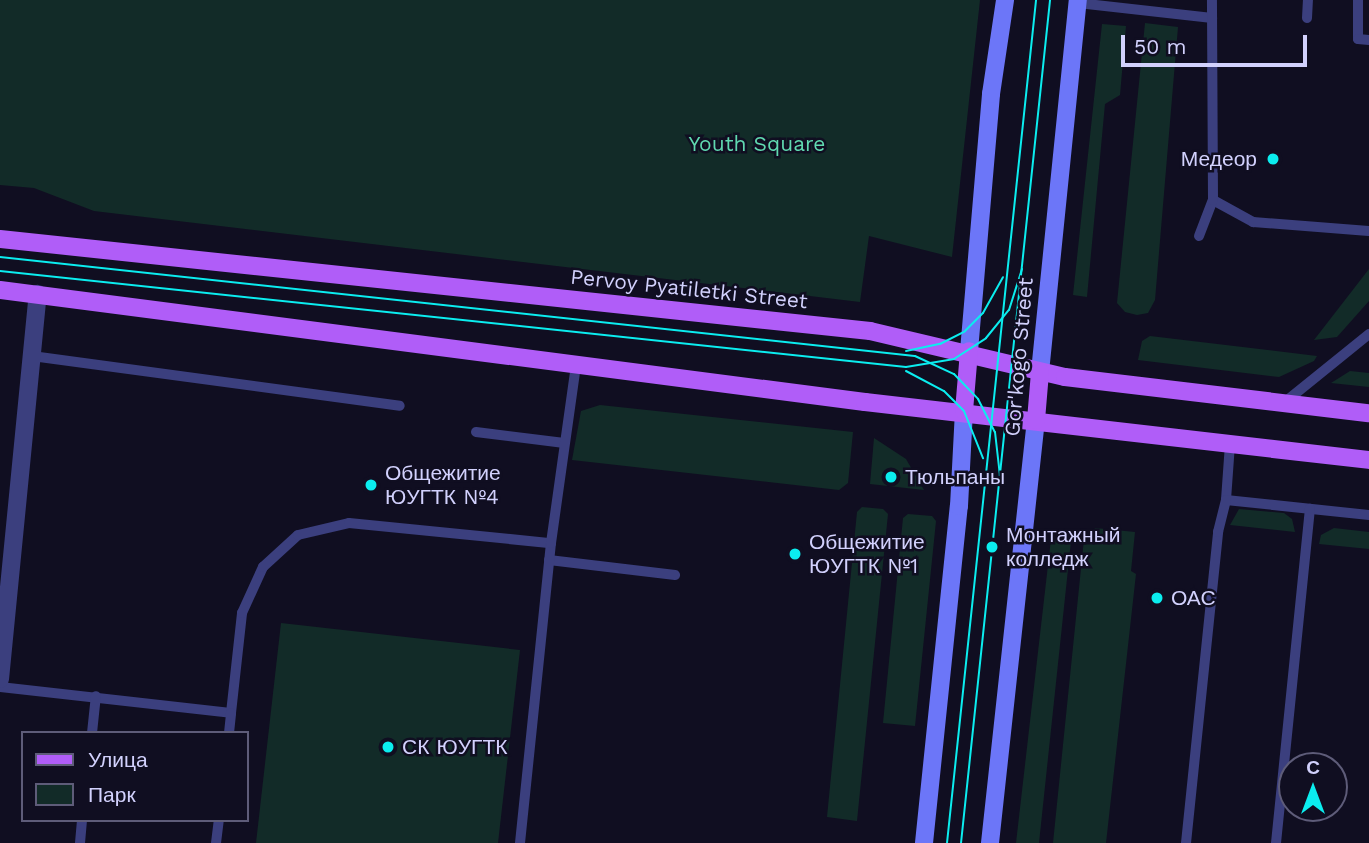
<!DOCTYPE html>
<meta charset="utf-8">
<style>
body{margin:0}
#map{position:relative;width:1369px;height:843px;overflow:hidden;background:#100e21;font-family:"Work Sans",sans-serif}
div>[style]{position:absolute}
[style*='--x']{left:calc(var(--x)*1px);top:calc(var(--y)*1px);width:calc(var(--w)*1px);rotate:calc(var(--a)*1deg)}
.green>*{inset:0;background:#122b28}
.service>*{height:10px;margin:-5px;padding:0 5px;transform-origin:5px;border-radius:5px;background:#3b3f7e}
.minor>*{height:18px;margin:-9px;padding:0 9px;transform-origin:9px;border-radius:9px;background:#3b3f7e}
.secondary>*{height:18px;margin:-9px;padding:0 9px;transform-origin:9px;border-radius:9px;background:#6c76f8}
.primary>*{height:18px;margin:-9px;padding:0 9px;transform-origin:9px;border-radius:9px;background:#b05df8}
.tram>*{height:2px;margin:-1px;padding:0 1px;transform-origin:1px;border-radius:1px;background:#0bedef}
.dots>*{width:19px;height:19px;translate:-50% -50%;box-sizing:border-box;border:4px solid #100e21;border-radius:50%}
span{translate:-50% -50%;white-space:nowrap;text-align:center;line-height:1.15;-webkit-text-stroke:5px #100e21;paint-order:stroke}
.park-label{font-size:21px;color:#60d9b0}
.poi-label{font-size:21px;color:#d2d1fd}
.right{translate:-100% -50%;text-align:right}
.left{translate:0 -50%;text-align:left}
.street-label{font-size:21px;color:#d2d1fd}
.legend{position:absolute;left:21px;top:731px;width:228px;height:91px;box-sizing:border-box;background:#100e21;border:2px solid #5e5c79;margin:0;padding:9px 12px;list-style:none;font-size:21px;color:#d2d1fd}
.legend li{display:flex;align-items:center;gap:14px;height:35px}
.legend b{width:35px;border:2px solid #5e5c79}
.north{position:absolute;left:1278px;top:752px;width:70px;height:70px;box-sizing:border-box;background:#100e21;border:2px solid #5e5c79;border-radius:50%;rotate:0deg;font-size:19px;font-weight:700;line-height:28px;text-align:center;color:#d2d1fd}
.north::after{content:'';display:block;margin:auto;width:24px;height:32px;background:#0bedef;clip-path:polygon(50% 0,100% 100%,50% 72%,0 100%)}
.scale{position:absolute;left:1121px;top:35px;width:186px;height:32px;box-sizing:border-box;border:4px solid #d2d1fd;border-top:0;padding-left:9px;font-size:21px;line-height:24px;white-space:nowrap;color:#d2d1fd;-webkit-text-stroke:5px #100e21;paint-order:stroke}
</style>
<div id="map">
<div class="green">
<i style="clip-path:polygon(0 0,980px 0,952px 257px,869px 236px,860px 302px,94px 211px,34px 188px,0 185px)"></i>
<i style="clip-path:polygon(1145px 23px,1178px 27px,1155px 300px,1148px 313px,1137px 315px,1125px 312px,1117px 303px)"></i>
<i style="clip-path:polygon(1102px 24px,1126px 26px,1120px 95px,1105px 104px,1087px 297px,1073px 295px)"></i>
<i style="clip-path:polygon(1369px 269px,1369px 301px,1337px 337px,1314px 340px)"></i>
<i style="clip-path:polygon(1150px 336px,1317px 356px,1314px 361px,1279px 377px,1138px 360px,1142px 341px)"></i>
<i style="clip-path:polygon(1350px 371px,1369px 373px,1369px 387px,1331px 383px)"></i>
<i style="clip-path:polygon(600px 405px,853px 432px,848px 483px,839px 490px,572px 460px,581px 411px)"></i>
<i style="clip-path:polygon(874px 438px,906px 459px,924px 490px,870px 484px)"></i>
<i style="clip-path:polygon(862px 507px,883px 509px,888px 514px,857px 821px,827px 817px,857px 512px)"></i>
<i style="clip-path:polygon(1239px 509px,1284px 513px,1292px 519px,1295px 532px,1230px 525px)"></i>
<i style="clip-path:polygon(908px 514px,932px 516px,936px 521px,915px 726px,883px 723px,903px 518px)"></i>
<i style="clip-path:polygon(1095px 528px,1135px 532px,1131px 571px,1136px 574px,1106px 843px,1053px 843px,1084px 539px)"></i>
<i style="clip-path:polygon(1334px 528px,1369px 532px,1369px 549px,1319px 544px,1321px 535px)"></i>
<i style="clip-path:polygon(1051px 539px,1071px 541px,1039px 843px,1016px 843px)"></i>
<i style="clip-path:polygon(281px 623px,520px 650px,498px 843px,256px 843px)"></i>
</div>
<div class="service">
<i style="--x:1358;--y:0;--w:39;--a:90"></i>
<i style="--x:1358;--y:39;--w:11;--a:5"></i>
<i style="--x:1078;--y:3;--w:135;--a:6.4"></i>
<i style="--x:1307;--y:18;--w:18;--a:-87"></i>
<i style="--x:1213;--y:200;--w:46;--a:28.8"></i>
<i style="--x:1253;--y:222;--w:116;--a:4.4"></i>
<i style="--x:1199;--y:236;--w:39;--a:-69"></i>
<i style="--x:1213;--y:200;--w:200;--a:-90.3"></i>
<i style="--x:32;--y:356;--w:371;--a:7.7"></i>
<i style="--x:1285;--y:402;--w:108;--a:-39"></i>
<i style="--x:476;--y:432;--w:89;--a:7.1"></i>
<i style="--x:1230;--y:444;--w:56;--a:94.1"></i>
<i style="--x:1226;--y:500;--w:144;--a:6"></i>
<i style="--x:549;--y:560;--w:127;--a:6.8"></i>
<i style="--x:0;--y:687;--w:232;--a:6.4"></i>
<i style="--x:231;--y:713;--w:101;--a:-83.7"></i>
<i style="--x:242;--y:613;--w:51;--a:-65.5"></i>
<i style="--x:263;--y:567;--w:47;--a:-42.4"></i>
<i style="--x:298;--y:535;--w:52;--a:-13.2"></i>
<i style="--x:349;--y:523;--w:203;--a:5.7"></i>
<i style="--x:92;--y:733;--w:37;--a:-84"></i>
<i style="--x:229;--y:733;--w:20;--a:-84"></i>
<i style="--x:80;--y:843;--w:23;--a:-85"></i>
<i style="--x:216;--y:843;--w:23;--a:-83"></i>
<i style="--x:520;--y:843;--w:302;--a:-84.1"></i>
<i style="--x:551;--y:543;--w:181;--a:-82"></i>
<i style="--x:1186;--y:843;--w:313;--a:-84.1"></i>
<i style="--x:1218;--y:532;--w:33;--a:-76"></i>
<i style="--x:1276;--y:843;--w:336;--a:-84.2"></i>
</div>
<div class="minor">
<i style="--x:0;--y:679;--w:387;--a:-84.4"></i>
</div>
<div class="secondary">
<i style="--x:969;--y:351;--w:258;--a:-85.1"></i>
<i style="--x:991;--y:94;--w:95;--a:-81.5"></i>
<i style="--x:1040;--y:372;--w:374;--a:-84.2"></i>
<i style="--x:924;--y:843;--w:339;--a:-84.1"></i>
<i style="--x:959;--y:506;--w:95;--a:-87"></i>
<i style="--x:990;--y:843;--w:425;--a:-83.8"></i>
</div>
<div class="primary">
<i style="--x:0;--y:239;--w:875;--a:6.04"></i>
<i style="--x:870;--y:331;--w:200;--a:13.3"></i>
<i style="--x:1065;--y:377;--w:306;--a:6.8"></i>
<i style="--x:0;--y:290;--w:872;--a:7.38"></i>
<i style="--x:865;--y:402;--w:507;--a:6.56"></i>
<i style="--x:964;--y:411;--w:60;--a:-85.2"></i>
<i style="--x:1036;--y:420;--w:48;--a:-85.2"></i>
</div>
<div class="tram">
<i style="--x:0;--y:257;--w:920;--a:6.18"></i>
<i style="--x:915;--y:356;--w:43;--a:24.8"></i>
<i style="--x:954;--y:374;--w:35;--a:46"></i>
<i style="--x:978;--y:399;--w:37;--a:63"></i>
<i style="--x:995;--y:432;--w:44;--a:83.5"></i>
<i style="--x:0;--y:271;--w:911;--a:6.05"></i>
<i style="--x:906;--y:367;--w:49;--a:-9.5"></i>
<i style="--x:954;--y:359;--w:38;--a:-33"></i>
<i style="--x:986;--y:338;--w:36;--a:-51"></i>
<i style="--x:1009;--y:310;--w:43;--a:-72.4"></i>
<i style="--x:906;--y:351;--w:35;--a:-12"></i>
<i style="--x:940;--y:344;--w:28;--a:-27"></i>
<i style="--x:965;--y:331;--w:25;--a:-45"></i>
<i style="--x:983;--y:313;--w:41;--a:-60.9"></i>
<i style="--x:906;--y:371;--w:43;--a:27.8"></i>
<i style="--x:944;--y:391;--w:28;--a:45"></i>
<i style="--x:964;--y:411;--w:51;--a:68"></i>
<i style="--x:947;--y:843;--w:848;--a:-83.97"></i>
<i style="--x:961;--y:843;--w:848;--a:-83.97"></i>
</div>
<div class="dots">
<i style="left:1273px;top:159px;background:#0bedef"></i>
<i style="left:891px;top:477px;background:#0bedef"></i>
<i style="left:371px;top:485px;background:#0bedef"></i>
<i style="left:992px;top:547px;background:#0bedef"></i>
<i style="left:795px;top:554px;background:#0bedef"></i>
<i style="left:1157px;top:598px;background:#0bedef"></i>
<i style="left:388px;top:747px;background:#0bedef"></i>
</div>
<div class="park-label">
<span style="left:757px;top:144px">Youth Square</span>
</div>
<div class="poi-label">
<span class="right" style="left:1257px;top:159px">Медеор</span>
<span class="left" style="left:385px;top:485px">Общежитие<br>ЮУГТК №4</span>
<span class="left" style="left:905px;top:477px">Тюльпаны</span>
<span class="left" style="left:1006px;top:547px">Монтажный<br>колледж</span>
<span class="left" style="left:809px;top:554px">Общежитие<br>ЮУГТК №1</span>
<span class="left" style="left:1171px;top:598px">ОАС</span>
<span class="left" style="left:402px;top:747px">СК ЮУГТК</span>
</div>
<div class="street-label">
<span style="left:689px;top:289px;rotate:6deg">Pervoy Pyatiletki Street</span>
<span style="left:1019px;top:357px;rotate:-85deg">Gor'kogo Street</span>
</div>
<ul class="legend">
<li><b style="height:9px;background:#b05df8"></b>Улица</li>
<li><b style="height:19px;background:#122b28"></b>Парк</li>
</ul>
<div class="north">С</div>
<div class="scale">50 m</div>
</div>
